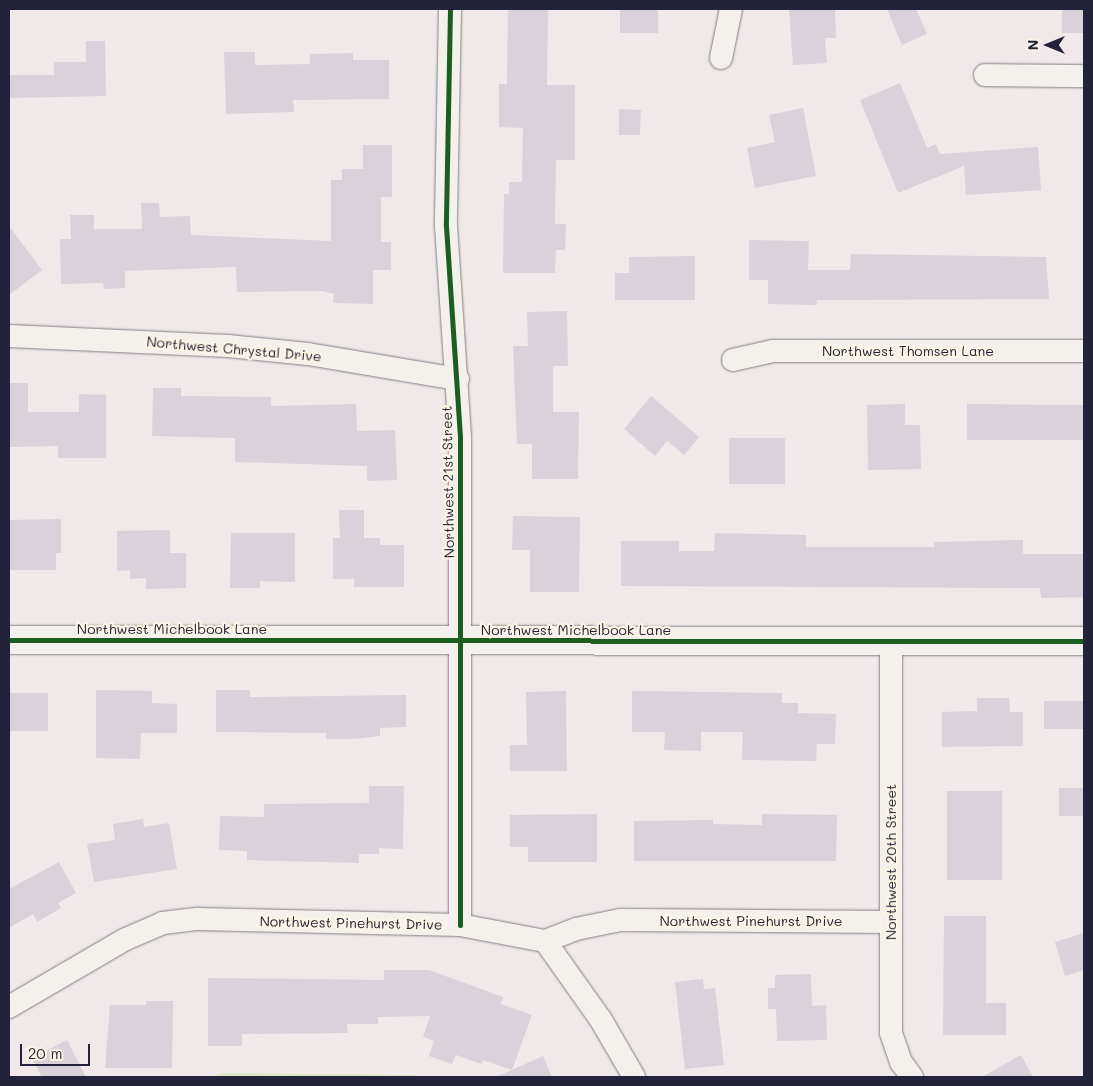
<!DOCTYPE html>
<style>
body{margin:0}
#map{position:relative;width:1093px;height:1086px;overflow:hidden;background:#f0e8e9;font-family:Mali,sans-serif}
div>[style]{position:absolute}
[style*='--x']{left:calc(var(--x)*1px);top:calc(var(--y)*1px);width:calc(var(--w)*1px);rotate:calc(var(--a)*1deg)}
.green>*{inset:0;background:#dbe8c1}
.building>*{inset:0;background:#dad2da}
.roads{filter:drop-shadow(0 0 1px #838085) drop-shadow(0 0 1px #838085)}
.minor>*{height:22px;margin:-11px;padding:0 11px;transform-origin:11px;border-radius:11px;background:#f4f0ec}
.tertiary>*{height:28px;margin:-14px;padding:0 14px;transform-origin:14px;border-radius:14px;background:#f4f0ec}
.cycleway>*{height:5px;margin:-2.5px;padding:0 2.5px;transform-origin:2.5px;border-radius:2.5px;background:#1b5e20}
span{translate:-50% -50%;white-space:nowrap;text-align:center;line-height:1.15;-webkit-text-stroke:4.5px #fcf5e5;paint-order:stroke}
.street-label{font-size:14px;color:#22223b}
.frame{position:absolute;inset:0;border:10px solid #22223b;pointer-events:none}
.north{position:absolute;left:1023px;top:20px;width:50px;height:50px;-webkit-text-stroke:4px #fcf5e5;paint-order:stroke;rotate:270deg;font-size:14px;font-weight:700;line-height:20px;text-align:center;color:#22223b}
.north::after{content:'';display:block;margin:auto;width:18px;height:22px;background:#22223b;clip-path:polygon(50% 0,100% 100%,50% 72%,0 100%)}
.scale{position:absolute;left:20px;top:1044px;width:70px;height:22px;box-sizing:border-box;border:2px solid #22223b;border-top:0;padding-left:6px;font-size:15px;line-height:18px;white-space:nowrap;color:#22223b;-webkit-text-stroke:4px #fcf5e5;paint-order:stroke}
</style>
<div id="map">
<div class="green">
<i style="clip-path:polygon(221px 1073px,415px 1075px,421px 1077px,214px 1077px)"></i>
</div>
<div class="building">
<i style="clip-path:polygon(508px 9px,548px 9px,547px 85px,575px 85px,575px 160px,556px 160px,555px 224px,566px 224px,565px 250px,556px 250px,555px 273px,503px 273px,504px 194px,509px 194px,509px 182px,522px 182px,523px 128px,499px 127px,499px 84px,507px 84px)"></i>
<i style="clip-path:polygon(620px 9px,658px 9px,658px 33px,620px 33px)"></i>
<i style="clip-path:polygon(789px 9px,835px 9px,836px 38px,825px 38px,827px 63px,793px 65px)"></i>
<i style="clip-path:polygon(887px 9px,916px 9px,927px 34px,902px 45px)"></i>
<i style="clip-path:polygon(1062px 9px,1084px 9px,1084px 33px,1062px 33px)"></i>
<i style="clip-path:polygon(86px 41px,105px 41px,106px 96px,9px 98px,9px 75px,54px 75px,54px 62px,86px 62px)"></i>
<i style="clip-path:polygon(224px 52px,255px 52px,255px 65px,310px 64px,310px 54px,353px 53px,353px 60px,389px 60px,389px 99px,293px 100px,294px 112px,226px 114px)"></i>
<i style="clip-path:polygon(900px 83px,927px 148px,936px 144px,940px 154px,1038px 147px,1041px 190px,966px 195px,964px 166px,898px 193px,860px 100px)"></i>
<i style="clip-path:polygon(803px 108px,816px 176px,755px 188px,747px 148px,775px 142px,769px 115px)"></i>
<i style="clip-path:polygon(619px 109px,641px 110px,640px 135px,619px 135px)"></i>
<i style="clip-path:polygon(363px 145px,392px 145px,392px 197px,381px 197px,381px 242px,391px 242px,391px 270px,373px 270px,373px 304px,333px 303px,334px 294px,322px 291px,237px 292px,236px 267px,125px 271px,125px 288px,104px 289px,103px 283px,61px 284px,60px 239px,71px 239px,70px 215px,94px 215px,94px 229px,142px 229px,141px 203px,159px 203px,160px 217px,190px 216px,191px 235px,331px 241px,331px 180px,342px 180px,342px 169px,363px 169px)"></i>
<i style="clip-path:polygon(9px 226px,42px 270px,9px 295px)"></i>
<i style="clip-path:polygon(749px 240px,809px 241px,808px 270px,850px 270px,851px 254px,1046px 257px,1049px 299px,817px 300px,816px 305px,768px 304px,768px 280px,749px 280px)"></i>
<i style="clip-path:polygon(695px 256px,695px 300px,615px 300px,615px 273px,629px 273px,629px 257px)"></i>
<i style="clip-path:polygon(567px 311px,568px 366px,553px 366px,553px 412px,579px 412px,578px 479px,532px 479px,532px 444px,517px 444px,513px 346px,528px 346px,527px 312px)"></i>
<i style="clip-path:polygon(9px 383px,28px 383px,28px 412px,79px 412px,79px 394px,106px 395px,106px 458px,58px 458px,58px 446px,9px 447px)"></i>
<i style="clip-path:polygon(153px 388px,181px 388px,181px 396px,271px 397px,271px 406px,356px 404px,357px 431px,395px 430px,397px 480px,367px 481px,367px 466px,235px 462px,235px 438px,152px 436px)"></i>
<i style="clip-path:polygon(651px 396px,699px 437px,684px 455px,667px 441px,655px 456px,624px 429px)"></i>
<i style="clip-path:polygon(905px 404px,905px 425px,920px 425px,921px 469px,868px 470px,867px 405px)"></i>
<i style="clip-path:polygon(967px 404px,1084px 405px,1084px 440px,967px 440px)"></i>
<i style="clip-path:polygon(729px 438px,785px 438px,785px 484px,729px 484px)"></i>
<i style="clip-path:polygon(339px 510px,364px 510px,364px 538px,380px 538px,380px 545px,404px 545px,404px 587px,354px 587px,354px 579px,333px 579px,333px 538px,340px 538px)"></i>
<i style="clip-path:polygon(513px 516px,580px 517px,579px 592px,530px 592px,530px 550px,512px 550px)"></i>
<i style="clip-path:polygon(61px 519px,61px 553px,56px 553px,56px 570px,9px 570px,9px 520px)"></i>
<i style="clip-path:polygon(170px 530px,170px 553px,186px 553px,186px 588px,146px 589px,146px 578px,130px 579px,130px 570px,117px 571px,117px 531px)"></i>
<i style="clip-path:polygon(231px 533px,295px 533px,295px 582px,260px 581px,260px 588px,230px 588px)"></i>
<i style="clip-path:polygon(715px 533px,806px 535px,806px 547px,934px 547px,934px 542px,1023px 540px,1023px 554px,1084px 554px,1084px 597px,1041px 598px,1040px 588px,621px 586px,621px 541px,679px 541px,679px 551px,714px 551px)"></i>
<i style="clip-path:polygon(96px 690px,152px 691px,152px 703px,177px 704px,177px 733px,141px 733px,140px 759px,96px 758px)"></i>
<i style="clip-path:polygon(216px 690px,250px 690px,250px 697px,406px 695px,406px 727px,380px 728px,380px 736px,354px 739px,326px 739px,326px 733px,216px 732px)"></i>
<i style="clip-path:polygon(566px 691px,567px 771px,510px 771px,510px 745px,527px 745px,526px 692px)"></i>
<i style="clip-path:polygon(632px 691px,782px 693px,782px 703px,798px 703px,798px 713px,836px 714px,835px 744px,817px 744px,816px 761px,742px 760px,743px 732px,701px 732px,701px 751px,664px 750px,665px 732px,632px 732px)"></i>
<i style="clip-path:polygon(9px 693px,48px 693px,48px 731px,9px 731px)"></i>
<i style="clip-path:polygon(977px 698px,1009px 698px,1010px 712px,1023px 712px,1023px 746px,942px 747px,942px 712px,977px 711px)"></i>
<i style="clip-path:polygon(1044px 701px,1084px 701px,1084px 729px,1044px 729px)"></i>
<i style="clip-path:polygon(369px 786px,404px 786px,403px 849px,379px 848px,379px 854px,359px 854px,359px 863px,247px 860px,247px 851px,219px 850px,220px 816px,264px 817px,264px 804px,369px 803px)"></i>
<i style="clip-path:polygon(1059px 788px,1084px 788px,1084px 816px,1059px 816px)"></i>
<i style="clip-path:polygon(947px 791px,1002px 791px,1002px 880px,947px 880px)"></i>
<i style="clip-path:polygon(597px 814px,597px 862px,528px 862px,528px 847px,510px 847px,510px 815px)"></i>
<i style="clip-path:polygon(762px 814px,837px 815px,836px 861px,634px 861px,634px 821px,713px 820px,713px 824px,762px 825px)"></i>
<i style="clip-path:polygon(143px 819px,144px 827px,169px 823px,177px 869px,94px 882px,87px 844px,115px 840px,113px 824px)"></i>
<i style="clip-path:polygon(59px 862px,76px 893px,58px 903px,61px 908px,37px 922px,33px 914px,9px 928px,9px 889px)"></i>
<i style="clip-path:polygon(944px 916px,986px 916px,986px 1003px,1006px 1003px,1006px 1035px,943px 1035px)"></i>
<i style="clip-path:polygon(1084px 933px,1084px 970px,1065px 976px,1055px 942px)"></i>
<i style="clip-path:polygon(384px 970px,429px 970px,503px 997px,501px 1004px,532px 1015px,512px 1070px,483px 1060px,481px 1064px,456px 1055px,452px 1064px,429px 1056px,434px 1041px,423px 1037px,430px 1016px,378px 1017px,378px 1024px,347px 1024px,348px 1033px,242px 1034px,242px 1046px,208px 1046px,208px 978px,384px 980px)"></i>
<i style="clip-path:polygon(811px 974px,812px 1006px,826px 1005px,827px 1040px,777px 1041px,776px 1009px,768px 1009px,768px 988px,775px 988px,775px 975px)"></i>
<i style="clip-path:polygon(703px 979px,704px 989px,715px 988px,724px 1065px,685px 1069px,675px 982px)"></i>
<i style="clip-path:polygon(146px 1001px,173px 1001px,172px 1068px,105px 1068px,110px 1005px,146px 1005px)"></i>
<i style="clip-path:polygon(67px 1040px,86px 1077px,42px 1077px,32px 1058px)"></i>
<i style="clip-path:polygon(1021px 1055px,1033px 1077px,982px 1077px)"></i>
<i style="clip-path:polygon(543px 1056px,552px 1077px,496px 1077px)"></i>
</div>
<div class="roads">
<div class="minor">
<i style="--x:450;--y:9;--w:217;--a:91.1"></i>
<i style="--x:446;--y:226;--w:212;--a:86.2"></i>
<i style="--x:460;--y:438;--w:487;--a:90"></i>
<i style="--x:721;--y:58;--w:50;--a:-78.5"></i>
<i style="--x:985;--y:75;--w:99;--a:0.6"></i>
<i style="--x:9;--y:336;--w:219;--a:2.6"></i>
<i style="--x:228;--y:346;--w:80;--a:5.7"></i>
<i style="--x:308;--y:354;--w:152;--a:9.5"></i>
<i style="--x:733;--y:360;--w:41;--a:-12.7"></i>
<i style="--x:773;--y:351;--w:311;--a:0"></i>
<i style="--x:891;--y:641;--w:392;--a:90"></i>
<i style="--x:891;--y:1033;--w:31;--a:71"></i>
<i style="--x:901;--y:1062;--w:19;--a:54"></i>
<i style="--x:545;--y:941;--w:97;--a:54.7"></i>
<i style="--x:601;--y:1020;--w:66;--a:59.9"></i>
<i style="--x:9;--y:1007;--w:135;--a:-30.2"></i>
<i style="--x:126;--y:939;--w:40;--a:-23.4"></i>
<i style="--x:163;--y:923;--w:35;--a:-7"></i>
<i style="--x:198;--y:919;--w:262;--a:1.3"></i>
<i style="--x:460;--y:925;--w:86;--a:10.7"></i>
<i style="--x:545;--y:941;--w:33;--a:-21"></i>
<i style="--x:576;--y:929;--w:45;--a:-11.6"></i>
<i style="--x:620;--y:920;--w:270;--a:0.4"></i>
</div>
<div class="tertiary">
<i style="--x:9;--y:640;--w:1075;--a:0.05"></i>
</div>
</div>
<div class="cycleway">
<i style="--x:450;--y:9;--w:217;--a:91.1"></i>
<i style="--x:446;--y:226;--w:212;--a:86.2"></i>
<i style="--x:460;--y:438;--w:487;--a:90"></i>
<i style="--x:9;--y:640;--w:1075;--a:0.05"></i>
</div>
<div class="street-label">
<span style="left:234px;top:349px;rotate:5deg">Northwest Chrystal Drive</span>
<span style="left:908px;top:351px">Northwest Thomsen Lane</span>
<span style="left:448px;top:482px;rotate:-91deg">Northwest 21st Street</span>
<span style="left:172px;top:629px">Northwest Michelbook Lane</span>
<span style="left:576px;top:630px">Northwest Michelbook Lane</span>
<span style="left:891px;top:862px;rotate:-90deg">Northwest 20th Street</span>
<span style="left:751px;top:921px">Northwest Pinehurst Drive</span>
<span style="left:351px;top:923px;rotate:1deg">Northwest Pinehurst Drive</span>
</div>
<div class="frame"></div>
<div class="north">N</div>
<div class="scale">20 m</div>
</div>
